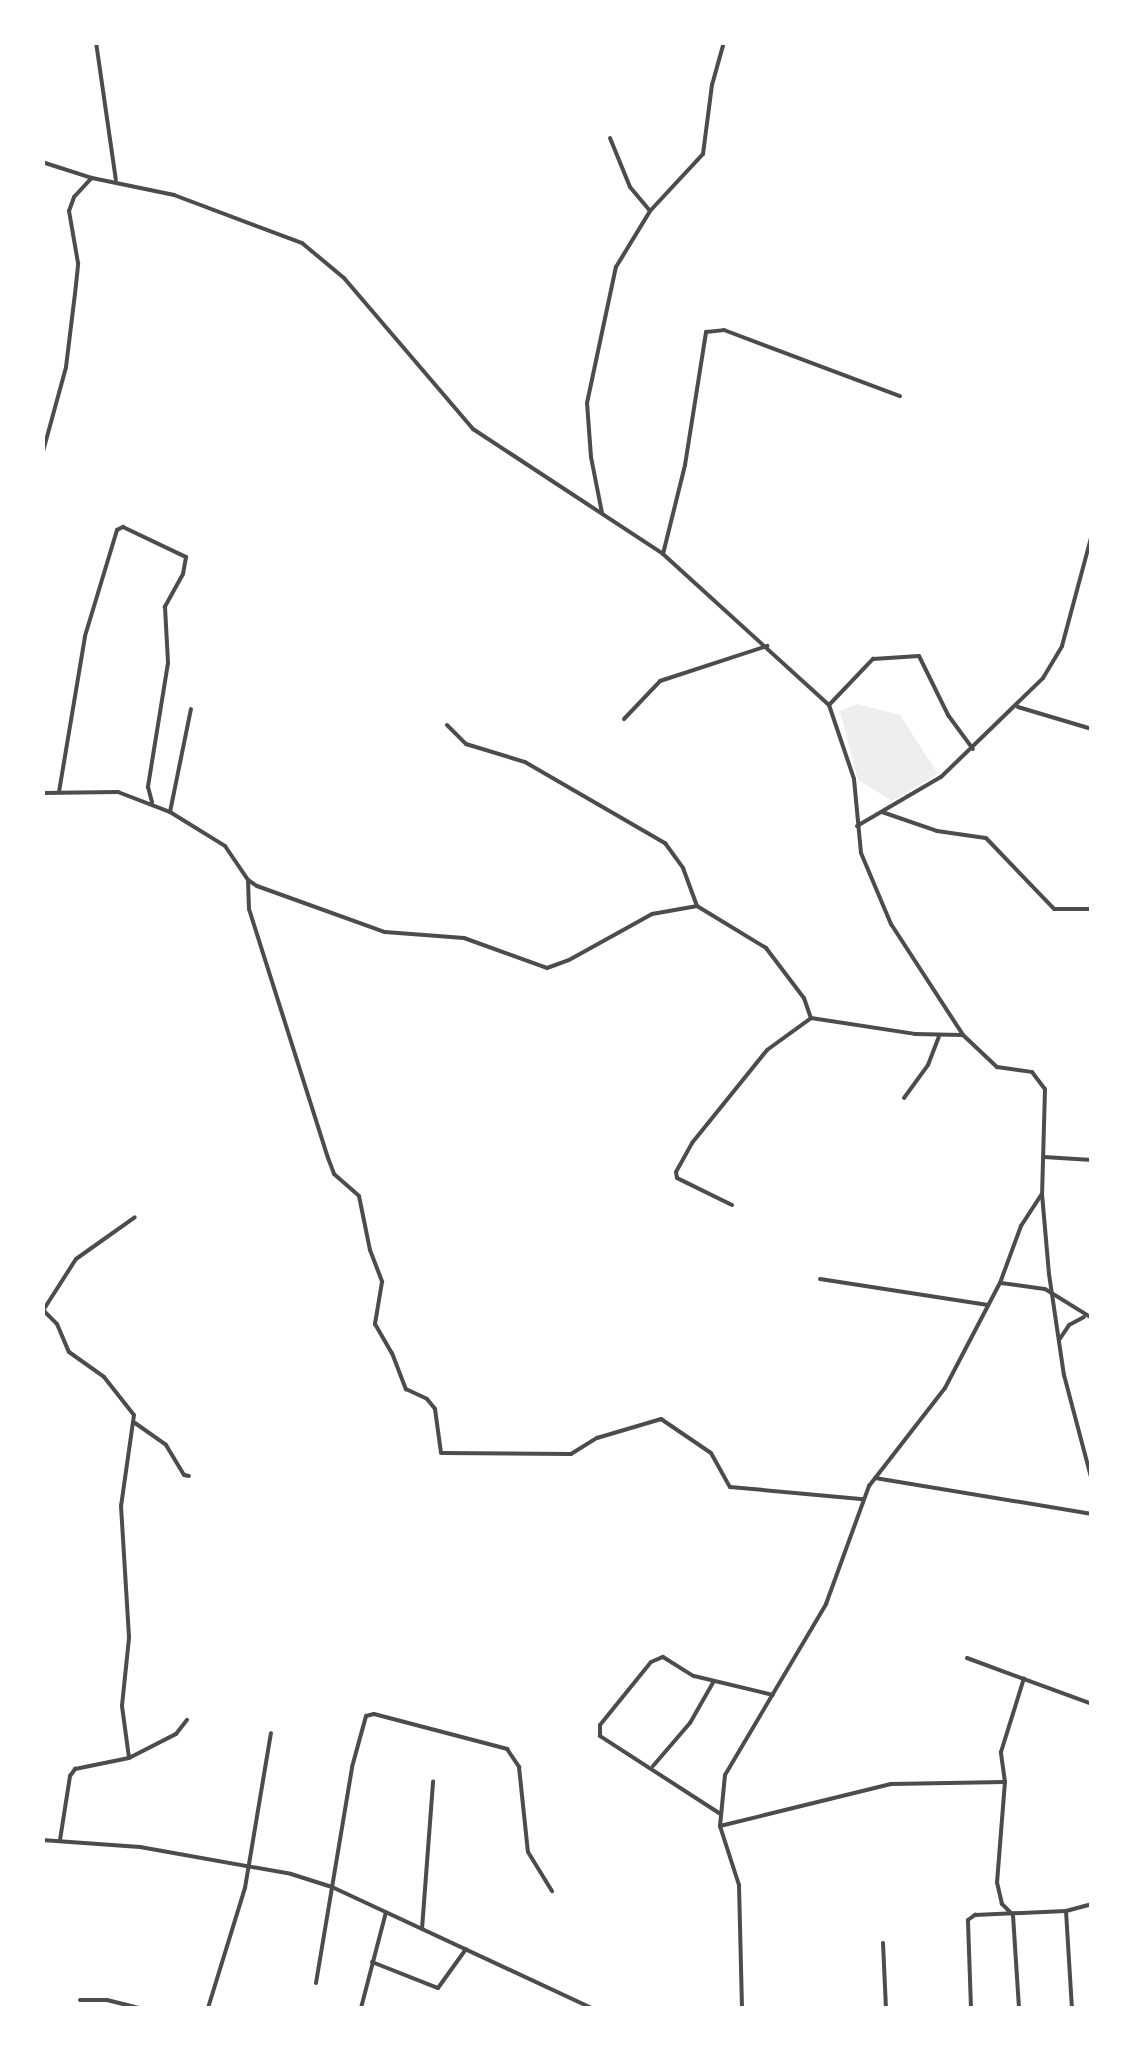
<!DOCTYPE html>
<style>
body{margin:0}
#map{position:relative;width:1134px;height:2051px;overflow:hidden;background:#fff;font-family:"Roboto Condensed",sans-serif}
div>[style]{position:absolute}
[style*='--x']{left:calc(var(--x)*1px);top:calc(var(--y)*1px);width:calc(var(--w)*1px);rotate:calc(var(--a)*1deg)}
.green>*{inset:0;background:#eee}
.minor>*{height:4px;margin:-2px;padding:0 2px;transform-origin:2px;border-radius:2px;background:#4c4c4c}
span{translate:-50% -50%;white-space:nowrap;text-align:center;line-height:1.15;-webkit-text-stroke:10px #fff;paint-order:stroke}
.frame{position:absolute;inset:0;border:45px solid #fff;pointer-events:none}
</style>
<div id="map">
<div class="green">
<i style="clip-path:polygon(857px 704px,900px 715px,938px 774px,892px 801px,858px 780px,840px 711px)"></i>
</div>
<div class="minor">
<i style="--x:96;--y:42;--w:139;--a:81.8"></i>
<i style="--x:610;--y:138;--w:53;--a:67.8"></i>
<i style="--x:630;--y:187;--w:31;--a:50"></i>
<i style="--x:650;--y:211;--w:78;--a:-47.1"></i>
<i style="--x:703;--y:154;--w:70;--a:-82.6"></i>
<i style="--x:712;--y:85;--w:45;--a:-74.4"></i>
<i style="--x:42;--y:162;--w:52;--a:17.7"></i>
<i style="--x:92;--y:178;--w:84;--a:11.7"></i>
<i style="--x:174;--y:195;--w:137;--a:20.6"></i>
<i style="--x:302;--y:243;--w:55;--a:39.8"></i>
<i style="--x:344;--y:278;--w:199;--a:49.5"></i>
<i style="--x:473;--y:429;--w:227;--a:33.3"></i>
<i style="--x:663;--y:554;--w:224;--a:42.3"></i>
<i style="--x:829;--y:705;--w:78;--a:71.3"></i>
<i style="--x:854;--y:779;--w:74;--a:84.6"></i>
<i style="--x:861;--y:853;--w:77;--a:67.1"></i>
<i style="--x:891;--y:924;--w:132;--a:57"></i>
<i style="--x:963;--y:1035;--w:47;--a:43.3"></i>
<i style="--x:997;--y:1067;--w:35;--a:8"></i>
<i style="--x:1032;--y:1072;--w:21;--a:53"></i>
<i style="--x:1045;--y:1089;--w:105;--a:91.6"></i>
<i style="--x:1042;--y:1194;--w:80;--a:85"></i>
<i style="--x:1049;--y:1274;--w:102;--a:81.6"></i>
<i style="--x:1064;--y:1375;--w:110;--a:75.2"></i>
<i style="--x:42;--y:455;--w:91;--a:-74.7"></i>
<i style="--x:66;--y:367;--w:74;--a:-83"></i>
<i style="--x:75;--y:294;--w:31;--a:-84"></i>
<i style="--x:78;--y:263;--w:53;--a:-99.8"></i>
<i style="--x:69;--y:211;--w:15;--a:-70"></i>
<i style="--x:74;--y:197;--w:26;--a:-47"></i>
<i style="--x:602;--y:513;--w:57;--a:-101.1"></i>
<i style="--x:591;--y:457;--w:54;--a:-94.2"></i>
<i style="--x:587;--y:403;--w:139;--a:-78"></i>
<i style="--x:616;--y:267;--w:66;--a:-58.7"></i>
<i style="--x:663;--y:554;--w:92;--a:-76.1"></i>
<i style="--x:685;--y:465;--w:135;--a:-81"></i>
<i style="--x:706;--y:332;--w:18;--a:-6"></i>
<i style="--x:724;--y:330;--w:188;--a:20.6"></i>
<i style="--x:829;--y:705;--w:64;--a:-46.3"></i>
<i style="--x:873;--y:659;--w:46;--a:-3.7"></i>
<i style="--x:919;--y:656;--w:66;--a:63.8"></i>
<i style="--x:948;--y:715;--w:42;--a:53.7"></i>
<i style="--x:1018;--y:707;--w:77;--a:16.6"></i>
<i style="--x:624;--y:719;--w:52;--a:-46.5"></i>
<i style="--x:660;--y:681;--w:113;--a:-18.1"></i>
<i style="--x:447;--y:725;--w:27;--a:45"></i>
<i style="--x:466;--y:744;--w:62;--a:17"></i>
<i style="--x:525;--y:762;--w:162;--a:30.1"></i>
<i style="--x:665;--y:843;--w:31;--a:54"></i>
<i style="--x:683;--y:868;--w:40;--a:69.8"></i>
<i style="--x:59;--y:792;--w:158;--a:-80.5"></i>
<i style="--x:85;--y:636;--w:111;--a:-73.2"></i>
<i style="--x:117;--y:530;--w:7;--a:-27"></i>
<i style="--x:123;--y:527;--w:70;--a:25.5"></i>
<i style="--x:186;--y:557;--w:17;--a:100"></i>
<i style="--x:183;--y:574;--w:38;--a:119"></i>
<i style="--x:165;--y:607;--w:56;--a:86.9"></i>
<i style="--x:168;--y:663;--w:126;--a:99.2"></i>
<i style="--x:148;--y:787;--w:16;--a:75"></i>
<i style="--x:42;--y:793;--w:76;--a:-0.8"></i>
<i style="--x:118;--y:792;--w:56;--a:21"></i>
<i style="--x:170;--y:812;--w:65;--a:31.7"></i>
<i style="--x:225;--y:846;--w:41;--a:55.9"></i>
<i style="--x:248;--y:880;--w:11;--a:34"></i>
<i style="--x:257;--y:886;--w:136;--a:19.8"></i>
<i style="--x:385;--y:932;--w:79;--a:4.3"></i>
<i style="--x:464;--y:938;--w:88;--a:19.9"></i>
<i style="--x:547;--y:968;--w:23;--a:-20"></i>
<i style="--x:569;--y:960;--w:95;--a:-29"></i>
<i style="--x:652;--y:914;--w:46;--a:-10.1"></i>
<i style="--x:697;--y:906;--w:81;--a:31.3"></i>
<i style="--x:766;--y:948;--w:63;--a:52.8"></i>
<i style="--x:804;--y:998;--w:21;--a:71"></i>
<i style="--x:811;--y:1018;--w:105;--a:8.7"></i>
<i style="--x:915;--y:1034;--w:47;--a:1.2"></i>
<i style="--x:170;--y:812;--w:105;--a:-78.5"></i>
<i style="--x:882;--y:812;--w:58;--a:19.1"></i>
<i style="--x:937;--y:831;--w:49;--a:8.1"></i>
<i style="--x:986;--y:838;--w:98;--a:46.2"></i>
<i style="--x:1054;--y:909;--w:38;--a:0"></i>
<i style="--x:857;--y:826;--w:97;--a:-30.3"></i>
<i style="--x:941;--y:777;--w:142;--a:-44.1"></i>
<i style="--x:1043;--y:678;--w:37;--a:-59"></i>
<i style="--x:1062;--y:646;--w:116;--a:-75"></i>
<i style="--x:248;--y:880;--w:29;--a:88"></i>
<i style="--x:249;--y:909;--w:261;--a:72.4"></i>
<i style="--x:328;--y:1158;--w:17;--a:69"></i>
<i style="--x:334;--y:1174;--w:33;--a:41"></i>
<i style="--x:359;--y:1196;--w:55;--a:78.5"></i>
<i style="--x:370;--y:1250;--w:34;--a:69"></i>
<i style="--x:382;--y:1282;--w:43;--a:99.5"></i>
<i style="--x:375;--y:1324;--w:34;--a:60"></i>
<i style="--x:392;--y:1353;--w:39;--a:69"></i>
<i style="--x:406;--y:1389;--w:23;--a:25"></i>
<i style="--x:427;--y:1399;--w:13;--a:51"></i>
<i style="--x:435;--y:1409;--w:44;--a:82.2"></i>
<i style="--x:441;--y:1453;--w:130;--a:0.4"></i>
<i style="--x:571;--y:1454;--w:31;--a:-32"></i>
<i style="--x:597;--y:1438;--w:67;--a:-16.5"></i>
<i style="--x:661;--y:1419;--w:60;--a:34.2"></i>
<i style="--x:711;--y:1453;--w:39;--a:61"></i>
<i style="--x:730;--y:1487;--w:134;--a:5.2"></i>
<i style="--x:904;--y:1098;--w:41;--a:-54"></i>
<i style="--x:928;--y:1065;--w:30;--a:-69"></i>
<i style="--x:1044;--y:1157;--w:48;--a:3.6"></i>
<i style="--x:732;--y:1205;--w:61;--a:-153.9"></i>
<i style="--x:677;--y:1178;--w:6;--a:-99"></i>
<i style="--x:676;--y:1172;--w:33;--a:-61"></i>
<i style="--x:692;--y:1143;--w:119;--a:-51.1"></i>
<i style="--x:767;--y:1050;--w:54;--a:-36"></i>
<i style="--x:820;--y:1279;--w:170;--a:8.8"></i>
<i style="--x:1001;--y:1283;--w:44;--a:7.8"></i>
<i style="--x:1045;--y:1289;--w:55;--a:31.7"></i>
<i style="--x:42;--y:1309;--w:21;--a:45"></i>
<i style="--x:57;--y:1324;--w:30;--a:67"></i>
<i style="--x:69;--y:1352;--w:43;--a:35.5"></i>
<i style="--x:104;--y:1377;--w:48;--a:51.7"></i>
<i style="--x:134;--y:1415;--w:92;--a:98.1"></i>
<i style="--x:121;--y:1506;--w:132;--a:86.5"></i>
<i style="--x:129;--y:1638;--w:68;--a:95.9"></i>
<i style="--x:122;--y:1706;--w:52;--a:82.3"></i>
<i style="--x:44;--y:1309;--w:59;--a:-57.4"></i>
<i style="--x:76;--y:1259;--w:72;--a:-35.4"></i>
<i style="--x:1059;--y:1340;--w:18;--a:-56"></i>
<i style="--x:1069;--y:1325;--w:17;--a:-28"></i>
<i style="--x:135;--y:1423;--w:38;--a:35"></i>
<i style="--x:166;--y:1445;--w:35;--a:59"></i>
<i style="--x:184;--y:1475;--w:5;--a:11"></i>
<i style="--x:875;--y:1478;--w:220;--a:9.4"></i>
<i style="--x:967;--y:1658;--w:133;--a:20.2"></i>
<i style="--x:653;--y:1766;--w:57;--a:-49.3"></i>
<i style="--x:690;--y:1723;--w:48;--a:-60.3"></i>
<i style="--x:719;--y:1813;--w:142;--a:-147.1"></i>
<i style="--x:600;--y:1736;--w:11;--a:-90"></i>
<i style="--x:600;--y:1725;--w:81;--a:-51"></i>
<i style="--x:651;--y:1662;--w:13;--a:-23"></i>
<i style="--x:663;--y:1657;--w:36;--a:32"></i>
<i style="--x:694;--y:1676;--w:81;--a:13.5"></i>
<i style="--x:720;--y:1826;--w:176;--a:-13.8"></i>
<i style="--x:891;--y:1784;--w:114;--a:-1"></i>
<i style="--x:42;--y:1840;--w:98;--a:4.1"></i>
<i style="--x:140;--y:1847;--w:153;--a:10.1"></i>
<i style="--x:291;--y:1874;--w:43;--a:17.6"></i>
<i style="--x:332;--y:1887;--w:287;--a:25"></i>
<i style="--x:60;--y:1840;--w:65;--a:-81.1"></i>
<i style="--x:70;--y:1776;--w:9;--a:-54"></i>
<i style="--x:75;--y:1769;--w:55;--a:-11.5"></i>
<i style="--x:129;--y:1758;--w:53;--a:-27.1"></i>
<i style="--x:176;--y:1734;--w:18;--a:-52"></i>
<i style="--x:1066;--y:1911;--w:97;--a:86.5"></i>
<i style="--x:422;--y:1929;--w:148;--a:-85.7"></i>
<i style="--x:883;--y:1943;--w:65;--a:87.4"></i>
<i style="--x:372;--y:1962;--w:71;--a:21.5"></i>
<i style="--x:438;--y:1988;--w:48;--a:-54.3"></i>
<i style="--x:316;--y:1983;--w:219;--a:-80.5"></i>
<i style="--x:352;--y:1767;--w:53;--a:-74.6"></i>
<i style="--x:366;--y:1716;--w:8;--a:-14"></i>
<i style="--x:374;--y:1714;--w:138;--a:14.7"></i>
<i style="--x:507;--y:1749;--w:22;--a:56"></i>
<i style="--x:519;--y:1767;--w:85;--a:84"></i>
<i style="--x:528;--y:1852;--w:46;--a:58.4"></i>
<i style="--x:80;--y:2000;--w:27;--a:0"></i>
<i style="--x:107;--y:2000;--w:33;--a:14"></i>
<i style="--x:208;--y:2008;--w:126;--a:-72.9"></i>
<i style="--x:245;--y:1888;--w:157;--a:-80.5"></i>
<i style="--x:361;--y:2008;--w:99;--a:-75.4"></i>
<i style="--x:742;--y:2008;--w:123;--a:-91.4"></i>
<i style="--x:739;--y:1885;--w:62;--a:-107.9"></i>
<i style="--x:720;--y:1826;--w:51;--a:-84.4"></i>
<i style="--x:725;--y:1775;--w:199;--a:-59.4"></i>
<i style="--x:826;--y:1604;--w:126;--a:-70"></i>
<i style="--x:869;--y:1486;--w:124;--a:-52.2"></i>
<i style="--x:945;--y:1388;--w:119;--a:-62.4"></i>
<i style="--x:1000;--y:1283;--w:61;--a:-69.8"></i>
<i style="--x:1021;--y:1226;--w:38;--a:-57"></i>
<i style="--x:971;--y:2008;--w:88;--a:-92"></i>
<i style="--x:968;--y:1920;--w:9;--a:-36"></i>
<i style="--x:975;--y:1915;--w:91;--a:-2.5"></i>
<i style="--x:1066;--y:1911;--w:27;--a:-15"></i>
<i style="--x:1019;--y:2008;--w:93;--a:-93.7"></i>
<i style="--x:1013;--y:1915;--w:16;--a:-135"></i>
<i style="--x:1002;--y:1904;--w:22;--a:-103"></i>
<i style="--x:997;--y:1883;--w:101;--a:-85.5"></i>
<i style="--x:1005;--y:1782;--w:30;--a:-98"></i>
<i style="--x:1001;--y:1752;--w:77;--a:-72.7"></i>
</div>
<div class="frame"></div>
</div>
